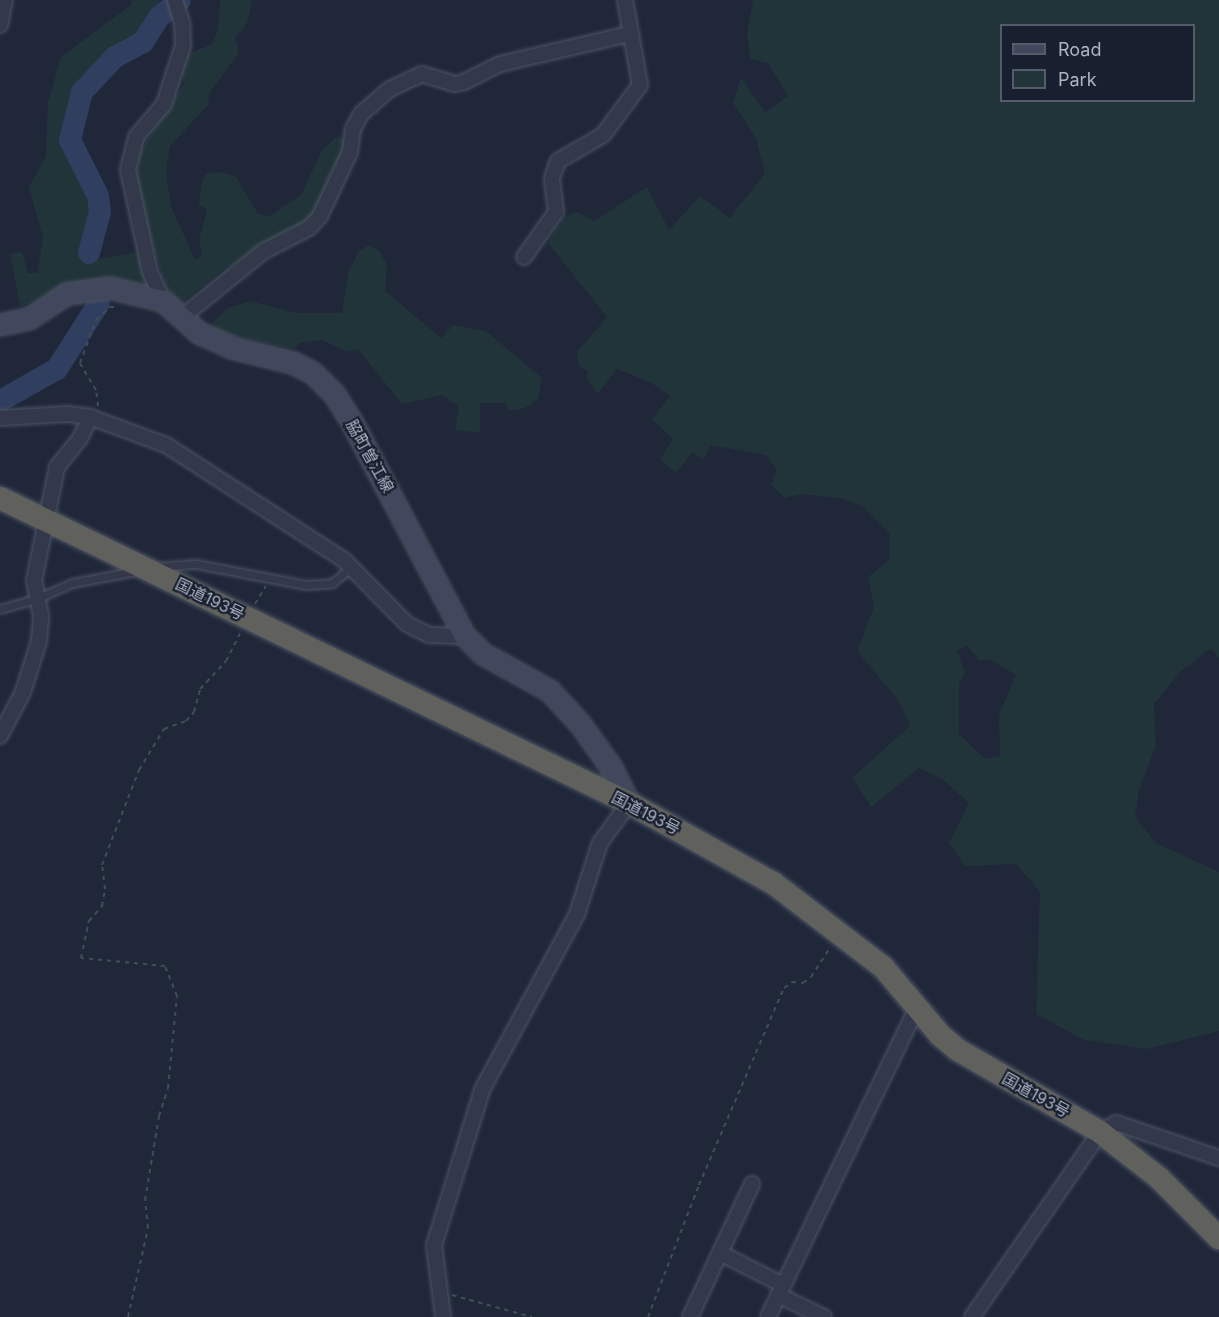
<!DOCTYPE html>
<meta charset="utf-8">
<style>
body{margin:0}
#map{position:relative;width:1219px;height:1317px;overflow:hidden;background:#1f2739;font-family:Inter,"Noto Sans JP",sans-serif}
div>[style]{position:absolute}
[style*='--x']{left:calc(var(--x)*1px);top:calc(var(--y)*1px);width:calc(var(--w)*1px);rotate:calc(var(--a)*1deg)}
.green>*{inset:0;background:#21343a}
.river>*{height:22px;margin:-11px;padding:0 11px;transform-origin:11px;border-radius:11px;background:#303e60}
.path>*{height:2px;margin-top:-1px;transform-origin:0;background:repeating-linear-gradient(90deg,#3c5055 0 4.5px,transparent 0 9px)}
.roads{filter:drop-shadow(0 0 2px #4d5464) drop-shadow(0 0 2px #4d5464)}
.service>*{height:7px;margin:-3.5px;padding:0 3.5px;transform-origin:3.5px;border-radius:3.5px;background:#33394a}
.minor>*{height:14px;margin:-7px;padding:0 7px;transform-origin:7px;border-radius:7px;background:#33394a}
.secondary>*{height:20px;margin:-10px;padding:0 10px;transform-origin:10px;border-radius:10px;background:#41485d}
.trunk>*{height:22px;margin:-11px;padding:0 11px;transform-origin:11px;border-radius:11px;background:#60605c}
span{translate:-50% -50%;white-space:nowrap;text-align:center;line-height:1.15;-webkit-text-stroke:4.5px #181f2e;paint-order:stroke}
.street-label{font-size:16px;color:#adb4c6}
.legend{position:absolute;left:1000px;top:24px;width:195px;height:78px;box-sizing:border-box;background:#181f2e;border:2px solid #545b6b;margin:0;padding:8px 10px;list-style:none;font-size:18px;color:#adb4c6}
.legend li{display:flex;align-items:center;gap:12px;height:30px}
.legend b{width:30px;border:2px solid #545b6b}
</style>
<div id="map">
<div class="green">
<i style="clip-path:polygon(132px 0,159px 0,157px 10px,143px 32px,100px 62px,66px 136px,92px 197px,94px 214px,82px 262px,140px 252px,152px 290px,42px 299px,20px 306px,10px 254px,22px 252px,28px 273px,37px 273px,43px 238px,29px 187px,46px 156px,48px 102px,61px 57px,131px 5px)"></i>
<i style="clip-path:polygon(220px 0,252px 0,247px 23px,235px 39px,239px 52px,210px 92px,208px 105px,170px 146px,166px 172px,171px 206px,195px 260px,202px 256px,199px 240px,207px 210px,199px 205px,201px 185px,206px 174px,220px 172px,236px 177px,258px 214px,270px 216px,301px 195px,322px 150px,339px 135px,347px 141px,312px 219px,223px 270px,180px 304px,166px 287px,143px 214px,137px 177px,140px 151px,184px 84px,181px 71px,187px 54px,211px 45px,218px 29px)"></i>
<i style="clip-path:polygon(evenodd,753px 0,1219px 0,1219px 658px,1211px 648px,1181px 671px,1154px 704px,1156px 745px,1139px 790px,1135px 817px,1156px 843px,1219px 872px,1219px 1031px,1147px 1049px,1084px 1040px,1036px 1014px,1040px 892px,1016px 864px,965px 866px,949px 843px,969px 803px,942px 779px,919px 768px,871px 807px,852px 778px,910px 726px,899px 701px,857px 651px,874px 607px,868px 577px,889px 560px,890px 534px,862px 506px,840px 498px,802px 494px,784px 498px,771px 484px,777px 470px,766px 455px,710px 445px,704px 460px,692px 452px,676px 473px,660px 459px,673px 439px,652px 419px,670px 396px,650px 382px,617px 369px,598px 394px,587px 380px,588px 372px,579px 365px,577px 352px,607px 317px,548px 243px,564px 217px,577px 212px,594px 221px,647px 187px,669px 230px,700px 196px,730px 218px,765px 173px,756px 138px,733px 103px,741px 78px,765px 112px,788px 96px,768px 63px,750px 59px,747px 32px,753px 0,1002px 26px,1194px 26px,1194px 100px,1002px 100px,1002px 26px,753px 0,967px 645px,979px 660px,991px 660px,1016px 675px,999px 715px,1000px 756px,985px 759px,959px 734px,959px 684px,965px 672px,957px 651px,967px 645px)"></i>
<i style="clip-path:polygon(369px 245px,378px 250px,387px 264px,385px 291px,441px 338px,453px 325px,486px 331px,542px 378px,538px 399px,525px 408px,508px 411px,507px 403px,480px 403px,480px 433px,455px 430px,459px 406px,442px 395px,402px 404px,358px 349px,348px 352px,322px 340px,299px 343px,294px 349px,219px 333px,212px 323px,228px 308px,250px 301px,296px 313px,342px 313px,348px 273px,359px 251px)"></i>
</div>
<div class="river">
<i style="--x:89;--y:253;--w:42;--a:-75"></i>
<i style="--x:100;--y:212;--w:16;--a:-97"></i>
<i style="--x:98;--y:196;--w:63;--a:-116.6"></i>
<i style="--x:70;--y:140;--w:49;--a:-76"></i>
<i style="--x:82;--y:92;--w:48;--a:-46.7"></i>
<i style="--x:115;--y:57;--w:32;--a:-28"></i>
<i style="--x:143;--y:42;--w:30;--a:-57"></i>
<i style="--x:159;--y:17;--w:27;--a:-39"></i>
<i style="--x:0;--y:401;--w:65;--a:-29.3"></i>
<i style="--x:57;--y:369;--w:78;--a:-57.5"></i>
</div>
<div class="path">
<i style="--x:98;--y:406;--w:16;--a:-97"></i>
<i style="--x:96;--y:390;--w:31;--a:-121"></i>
<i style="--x:80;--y:363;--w:46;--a:-69.6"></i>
<i style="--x:96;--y:320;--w:19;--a:-43"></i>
<i style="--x:110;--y:307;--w:8;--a:0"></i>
<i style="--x:255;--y:604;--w:21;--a:-59"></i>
<i style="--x:452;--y:1295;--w:83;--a:15.4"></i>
<i style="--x:128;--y:1317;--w:91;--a:-77.3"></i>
<i style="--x:148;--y:1228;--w:28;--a:-96"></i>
<i style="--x:145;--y:1200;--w:85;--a:-80.5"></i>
<i style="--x:159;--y:1116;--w:29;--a:-72"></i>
<i style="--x:168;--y:1088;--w:92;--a:-84.4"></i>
<i style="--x:177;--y:996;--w:32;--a:-112"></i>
<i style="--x:165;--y:966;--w:84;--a:-174.6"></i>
<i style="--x:81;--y:958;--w:38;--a:-78"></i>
<i style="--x:89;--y:921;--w:20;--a:-49"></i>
<i style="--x:102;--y:906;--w:17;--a:-80"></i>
<i style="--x:105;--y:889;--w:24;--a:-97"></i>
<i style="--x:102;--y:865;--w:102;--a:-68.7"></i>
<i style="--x:139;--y:770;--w:48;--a:-58.6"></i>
<i style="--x:164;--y:729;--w:23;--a:-20"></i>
<i style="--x:186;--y:721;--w:12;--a:-48"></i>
<i style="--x:194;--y:712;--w:24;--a:-75"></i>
<i style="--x:200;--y:689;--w:38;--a:-47"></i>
<i style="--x:226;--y:661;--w:31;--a:-63"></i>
<i style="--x:648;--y:1317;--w:142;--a:-68.9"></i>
<i style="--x:699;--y:1185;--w:215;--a:-66.7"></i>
<i style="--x:784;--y:988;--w:10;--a:-37"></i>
<i style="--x:792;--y:982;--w:11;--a:5"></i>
<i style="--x:803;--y:983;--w:10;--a:-37"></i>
<i style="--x:811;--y:977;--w:35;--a:-57"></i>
</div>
<div class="roads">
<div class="service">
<i style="--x:158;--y:567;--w:38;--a:-5"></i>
<i style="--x:196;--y:564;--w:112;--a:10.8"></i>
<i style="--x:306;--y:585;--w:26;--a:-4"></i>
<i style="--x:332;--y:583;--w:26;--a:-39"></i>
<i style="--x:0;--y:609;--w:37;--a:-16"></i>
<i style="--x:36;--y:599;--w:39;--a:-24"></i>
<i style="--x:72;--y:583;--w:65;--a:-10.6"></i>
</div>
<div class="minor">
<i style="--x:0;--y:25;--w:25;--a:-79"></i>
<i style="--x:524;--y:257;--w:55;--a:-54.6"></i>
<i style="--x:556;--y:212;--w:34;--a:-97"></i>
<i style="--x:552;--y:178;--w:18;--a:-71"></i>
<i style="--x:558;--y:161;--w:52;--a:-30"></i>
<i style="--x:603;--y:135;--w:62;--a:-53.5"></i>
<i style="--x:640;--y:85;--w:86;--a:-100"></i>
<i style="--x:163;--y:301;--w:32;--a:-114"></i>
<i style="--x:150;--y:272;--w:104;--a:-102.2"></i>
<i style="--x:128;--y:170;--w:34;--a:-76"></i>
<i style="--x:136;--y:137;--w:43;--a:-49.7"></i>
<i style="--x:164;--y:104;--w:61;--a:-71.9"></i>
<i style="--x:183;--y:46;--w:23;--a:-92"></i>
<i style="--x:182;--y:23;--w:24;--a:-107"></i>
<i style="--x:181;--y:318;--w:107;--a:-38.9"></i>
<i style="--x:264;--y:251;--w:51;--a:-27.1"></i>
<i style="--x:309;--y:228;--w:16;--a:-47"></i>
<i style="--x:320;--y:216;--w:71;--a:-64.9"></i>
<i style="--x:350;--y:152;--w:23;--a:-83"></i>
<i style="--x:353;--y:129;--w:17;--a:-62"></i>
<i style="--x:361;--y:114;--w:38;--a:-41"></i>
<i style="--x:390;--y:89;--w:35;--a:-25"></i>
<i style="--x:422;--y:74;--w:34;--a:17"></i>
<i style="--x:455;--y:84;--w:9;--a:-13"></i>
<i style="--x:464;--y:82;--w:40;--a:-26.6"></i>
<i style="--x:500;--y:64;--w:132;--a:-13.1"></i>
<i style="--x:0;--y:418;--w:67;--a:-3.4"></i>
<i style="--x:67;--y:414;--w:23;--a:7"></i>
<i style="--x:90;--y:417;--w:81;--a:20.2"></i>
<i style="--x:166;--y:445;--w:212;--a:32.9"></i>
<i style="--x:344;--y:560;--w:90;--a:45.5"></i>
<i style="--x:407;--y:624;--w:25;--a:27"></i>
<i style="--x:429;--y:635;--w:36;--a:2"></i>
<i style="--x:0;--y:736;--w:50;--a:-62.4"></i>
<i style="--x:23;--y:692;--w:53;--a:-72.6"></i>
<i style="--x:39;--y:641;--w:25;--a:-85"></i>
<i style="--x:41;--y:616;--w:36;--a:-101"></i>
<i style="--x:34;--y:581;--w:116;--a:-78.6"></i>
<i style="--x:57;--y:467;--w:38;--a:-51"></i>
<i style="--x:81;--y:437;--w:22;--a:-66"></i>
<i style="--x:720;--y:1253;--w:71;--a:26.9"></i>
<i style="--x:778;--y:1295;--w:51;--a:25.6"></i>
<i style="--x:443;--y:1317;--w:73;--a:-97.1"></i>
<i style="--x:434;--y:1245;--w:164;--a:-72.7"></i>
<i style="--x:483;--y:1088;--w:198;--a:-61.6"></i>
<i style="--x:577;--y:914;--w:75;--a:-72.1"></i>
<i style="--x:600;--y:843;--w:49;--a:-54.1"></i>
<i style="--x:690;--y:1317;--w:147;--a:-65"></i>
<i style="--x:768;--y:1317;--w:344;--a:-64.3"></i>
<i style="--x:972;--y:1317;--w:225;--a:-55.3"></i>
<i style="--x:1100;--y:1132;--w:18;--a:-29"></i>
<i style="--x:1116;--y:1123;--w:109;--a:18.8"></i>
</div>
<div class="secondary">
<i style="--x:0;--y:325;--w:30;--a:-12"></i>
<i style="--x:29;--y:319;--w:45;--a:-33.3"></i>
<i style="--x:67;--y:294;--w:43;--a:-7.9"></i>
<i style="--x:110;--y:288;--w:55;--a:13.8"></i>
<i style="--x:163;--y:301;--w:48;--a:41.6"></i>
<i style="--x:199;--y:333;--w:36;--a:24"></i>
<i style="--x:232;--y:348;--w:63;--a:13.8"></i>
<i style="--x:293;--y:363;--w:22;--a:27"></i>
<i style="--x:313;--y:373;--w:31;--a:45"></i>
<i style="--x:335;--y:395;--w:34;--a:58"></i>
<i style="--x:353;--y:424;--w:240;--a:62.2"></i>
<i style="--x:465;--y:636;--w:25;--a:45"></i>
<i style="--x:483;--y:654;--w:77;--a:28.9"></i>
<i style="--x:550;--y:691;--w:46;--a:47.6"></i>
<i style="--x:581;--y:725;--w:52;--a:54.5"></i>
<i style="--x:611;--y:767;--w:40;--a:63.4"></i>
</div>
<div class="trunk">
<i style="--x:0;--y:498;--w:699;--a:25.87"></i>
<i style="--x:629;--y:803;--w:165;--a:29.1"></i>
<i style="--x:773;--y:883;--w:138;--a:37.4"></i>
<i style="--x:883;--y:967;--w:89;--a:50"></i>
<i style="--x:940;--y:1035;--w:23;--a:40"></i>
<i style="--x:958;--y:1050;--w:164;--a:30"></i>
<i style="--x:1100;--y:1132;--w:75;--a:37.9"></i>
<i style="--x:1159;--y:1178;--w:85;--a:45"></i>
</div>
</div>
<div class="street-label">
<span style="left:370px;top:456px;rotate:61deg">脇町曽江線</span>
<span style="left:210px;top:599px;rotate:26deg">国道193号</span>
<span style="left:646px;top:813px;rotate:27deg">国道193号</span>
<span style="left:1036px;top:1095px;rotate:29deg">国道193号</span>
</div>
<ul class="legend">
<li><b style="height:8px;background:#41485d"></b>Road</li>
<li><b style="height:16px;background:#21343a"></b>Park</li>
</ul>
</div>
